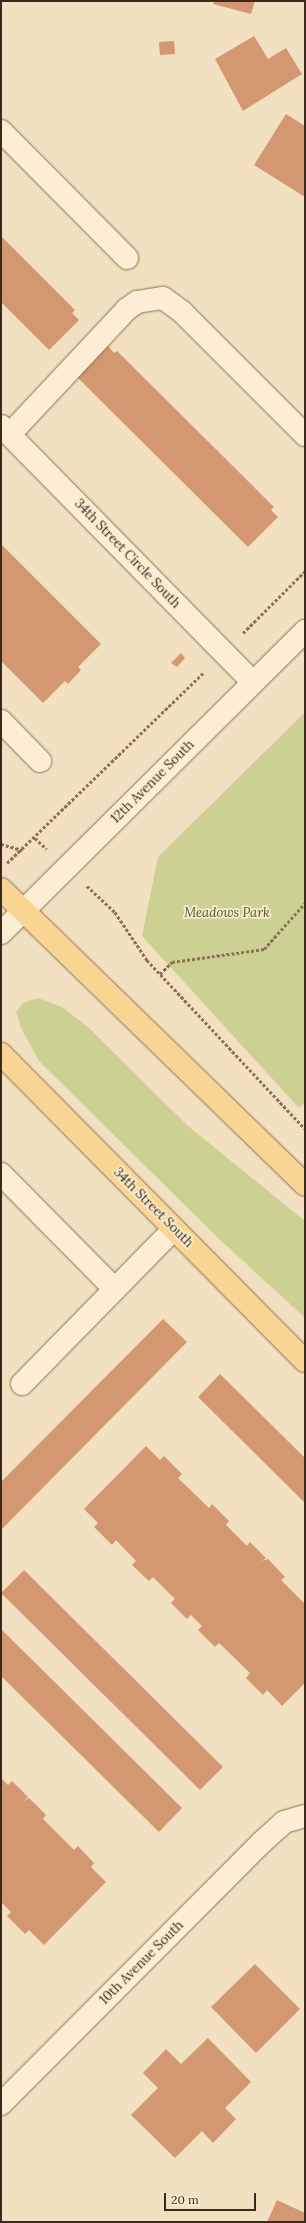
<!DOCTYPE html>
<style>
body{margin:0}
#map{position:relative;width:306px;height:2223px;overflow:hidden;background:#f2e1c0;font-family:Lora,serif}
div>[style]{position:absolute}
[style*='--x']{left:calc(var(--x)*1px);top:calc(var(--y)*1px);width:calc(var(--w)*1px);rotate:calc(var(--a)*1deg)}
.green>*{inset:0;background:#ccd193}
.building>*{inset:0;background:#d39772}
.path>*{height:2.5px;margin-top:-1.25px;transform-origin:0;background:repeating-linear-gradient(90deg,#8d7156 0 3px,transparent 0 5px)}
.roads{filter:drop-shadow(0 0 1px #8d7156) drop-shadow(0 0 1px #8d7156)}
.minor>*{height:22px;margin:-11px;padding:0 11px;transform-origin:11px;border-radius:11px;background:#fceed4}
.major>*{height:22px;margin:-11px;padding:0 11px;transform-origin:11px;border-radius:11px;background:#f9d594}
span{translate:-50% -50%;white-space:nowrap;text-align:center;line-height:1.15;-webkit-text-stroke:3.5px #f8ebd0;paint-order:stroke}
.street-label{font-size:13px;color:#3b291c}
.park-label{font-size:13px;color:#4d5920;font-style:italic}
.frame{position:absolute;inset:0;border:2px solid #3b291c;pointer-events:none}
.scale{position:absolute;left:164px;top:2193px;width:92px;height:18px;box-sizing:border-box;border:2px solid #3b291c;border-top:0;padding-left:5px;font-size:12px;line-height:14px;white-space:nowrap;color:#3b291c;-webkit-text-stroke:3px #f8ebd0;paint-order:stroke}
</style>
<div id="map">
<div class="green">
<i style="clip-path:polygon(305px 712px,305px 1102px,299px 1108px,142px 936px,158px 857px)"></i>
<i style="clip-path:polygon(38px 998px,62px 1007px,88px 1027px,188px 1126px,305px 1221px,305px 1318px,216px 1236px,39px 1061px,21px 1028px,16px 1012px,23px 1003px)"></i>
</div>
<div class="building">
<i style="clip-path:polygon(214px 1px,255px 1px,251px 14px,213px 4px)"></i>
<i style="clip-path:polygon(254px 36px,268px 59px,286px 48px,302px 74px,243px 111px,215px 59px)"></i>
<i style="clip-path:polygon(174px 41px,175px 54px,160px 55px,159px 42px)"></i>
<i style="clip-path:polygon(286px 114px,305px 126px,305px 197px,254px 165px)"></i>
<i style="clip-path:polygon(1px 236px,75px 310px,72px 313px,79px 320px,49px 350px,1px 302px)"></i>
<i style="clip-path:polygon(108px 346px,114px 353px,117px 351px,274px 507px,271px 510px,278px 517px,248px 547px,77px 377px)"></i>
<i style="clip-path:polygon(1px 544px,101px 644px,78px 667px,81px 670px,68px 684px,65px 681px,43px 703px,1px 661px)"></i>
<i style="clip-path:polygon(181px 653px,185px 658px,177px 667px,171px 663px)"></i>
<i style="clip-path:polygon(163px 1319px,187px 1342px,1px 1530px,1px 1482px)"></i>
<i style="clip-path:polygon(220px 1374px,305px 1458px,305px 1503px,198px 1397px)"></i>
<i style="clip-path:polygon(146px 1446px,160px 1460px,164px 1456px,182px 1474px,178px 1478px,209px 1508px,212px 1504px,229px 1521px,226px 1525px,247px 1546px,250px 1542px,266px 1558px,262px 1561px,268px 1559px,285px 1577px,281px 1580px,305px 1604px,305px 1683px,282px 1706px,267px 1690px,263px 1695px,246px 1678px,250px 1673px,219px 1643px,215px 1647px,198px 1630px,202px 1626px,191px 1615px,187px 1619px,171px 1603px,175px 1599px,153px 1577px,149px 1581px,132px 1565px,136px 1561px,116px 1540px,112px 1545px,94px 1527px,98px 1523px,84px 1509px)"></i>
<i style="clip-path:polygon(24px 1570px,223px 1767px,200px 1790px,1px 1593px)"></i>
<i style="clip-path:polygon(1px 1629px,182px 1808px,159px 1832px,1px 1676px)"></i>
<i style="clip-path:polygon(1px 1778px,8px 1785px,12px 1781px,28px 1797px,24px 1801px,29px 1798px,46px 1815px,43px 1819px,74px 1850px,78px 1846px,94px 1863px,91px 1867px,106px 1882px,44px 1945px,29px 1930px,25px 1934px,7px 1916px,11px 1912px,1px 1902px)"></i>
<i style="clip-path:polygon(255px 1964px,300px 2009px,256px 2053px,211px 2007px)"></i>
<i style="clip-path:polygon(208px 2038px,251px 2082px,225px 2108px,236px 2119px,213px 2143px,202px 2131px,175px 2158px,131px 2115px,158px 2088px,143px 2073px,166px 2049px,181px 2064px)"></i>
<i style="clip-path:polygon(277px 2200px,305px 2213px,305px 2222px,267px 2222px)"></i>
</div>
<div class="path">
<i style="--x:243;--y:633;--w:88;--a:-45"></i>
<i style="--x:35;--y:838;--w:16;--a:43"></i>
<i style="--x:1;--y:844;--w:22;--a:16"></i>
<i style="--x:7;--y:863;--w:274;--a:-44.1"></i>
<i style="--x:87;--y:886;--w:38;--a:43"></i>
<i style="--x:115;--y:912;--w:58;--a:56.3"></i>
<i style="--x:147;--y:960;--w:231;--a:46.9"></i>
<i style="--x:160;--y:974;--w:17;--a:-45"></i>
<i style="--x:172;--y:962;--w:93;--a:-8"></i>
<i style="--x:264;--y:949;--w:62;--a:-48.3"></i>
</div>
<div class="roads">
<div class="minor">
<i style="--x:1;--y:131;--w:179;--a:45.2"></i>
<i style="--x:1;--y:426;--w:359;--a:45.5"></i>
<i style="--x:10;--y:434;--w:171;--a:-46.9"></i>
<i style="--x:127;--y:309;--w:12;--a:-35"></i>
<i style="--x:137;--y:302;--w:26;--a:-9"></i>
<i style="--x:163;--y:298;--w:24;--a:36"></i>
<i style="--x:182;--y:312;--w:174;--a:45"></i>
<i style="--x:1;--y:721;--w:56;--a:45.7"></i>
<i style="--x:1;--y:933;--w:429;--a:-44.8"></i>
<i style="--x:1;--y:1174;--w:162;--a:45.3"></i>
<i style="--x:22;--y:1384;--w:217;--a:-45.6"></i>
<i style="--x:1;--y:2104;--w:368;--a:-45.1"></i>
<i style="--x:261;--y:1843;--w:31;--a:-42"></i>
<i style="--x:284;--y:1822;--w:22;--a:-16"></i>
</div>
<div class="major">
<i style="--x:1;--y:889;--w:424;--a:44.2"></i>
<i style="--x:1;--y:1054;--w:432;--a:45.3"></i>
</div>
</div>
<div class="street-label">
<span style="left:127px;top:554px;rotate:46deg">34th Street Circle South</span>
<span style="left:153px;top:782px;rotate:-45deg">12th Avenue South</span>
<span style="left:153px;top:1208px;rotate:45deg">34th Street South</span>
<span style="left:142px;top:1963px;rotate:-45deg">10th Avenue South</span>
</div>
<div class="park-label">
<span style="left:227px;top:913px">Meadows Park</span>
</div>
<div class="frame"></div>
<div class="scale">20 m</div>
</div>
